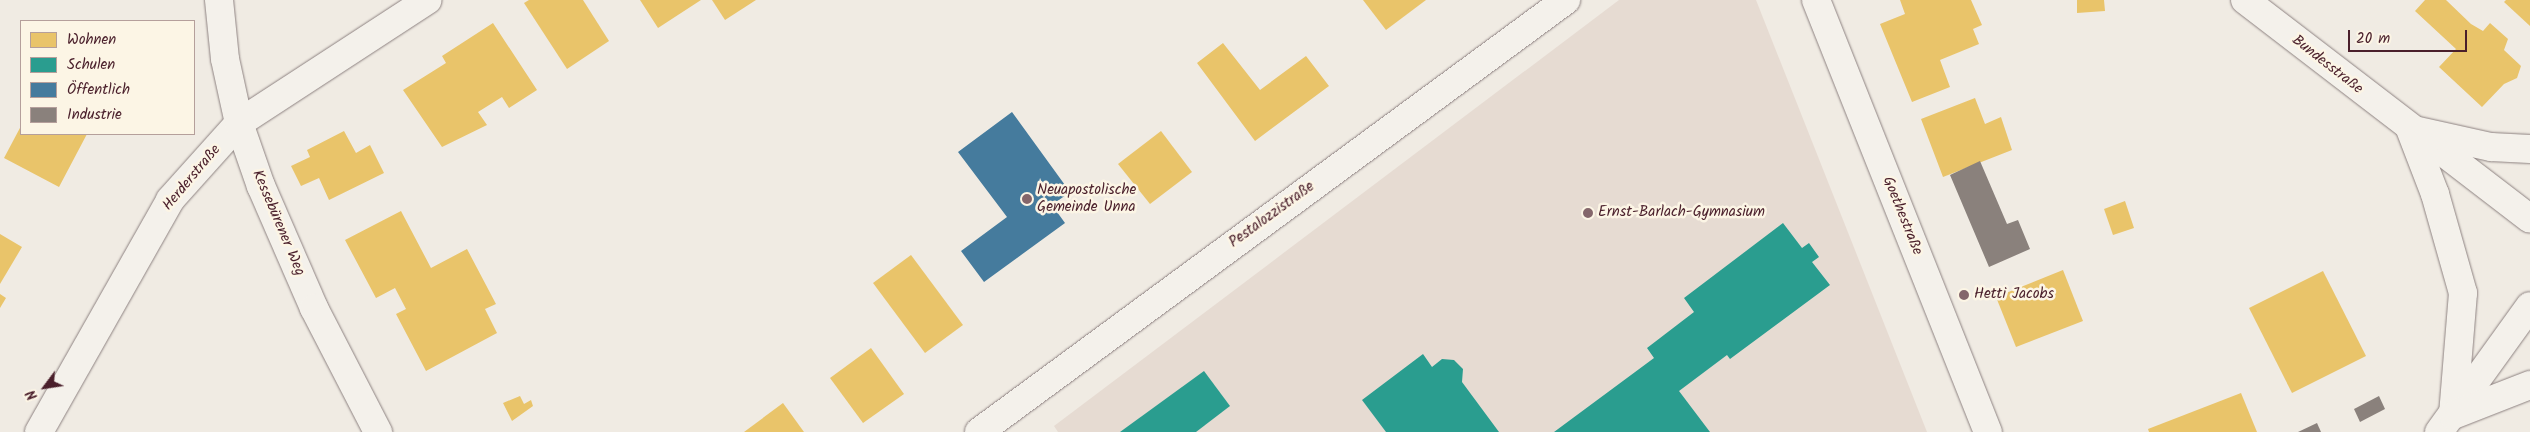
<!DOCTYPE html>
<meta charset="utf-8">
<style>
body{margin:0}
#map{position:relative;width:2530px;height:432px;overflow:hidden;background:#f0ebe3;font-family:Kalam,sans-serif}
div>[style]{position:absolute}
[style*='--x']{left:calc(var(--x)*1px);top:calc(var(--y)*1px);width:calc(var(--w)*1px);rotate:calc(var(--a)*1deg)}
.built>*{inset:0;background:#e6dbd2}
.homes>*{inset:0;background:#e9c46a}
.schools>*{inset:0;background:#2a9d8f}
.public>*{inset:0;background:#457b9d}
.industry>*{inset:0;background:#8a817c}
.roads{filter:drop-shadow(0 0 1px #8d8281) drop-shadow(0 0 1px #8d8281)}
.minor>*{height:28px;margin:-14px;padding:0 14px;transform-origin:14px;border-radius:14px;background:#f4f1eb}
.secondary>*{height:28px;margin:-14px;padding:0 14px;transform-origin:14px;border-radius:14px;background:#f4f1eb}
.primary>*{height:28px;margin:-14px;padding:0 14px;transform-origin:14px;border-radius:14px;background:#f4f1eb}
.dots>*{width:14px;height:14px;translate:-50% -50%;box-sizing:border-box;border:2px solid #fcf5e5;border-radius:50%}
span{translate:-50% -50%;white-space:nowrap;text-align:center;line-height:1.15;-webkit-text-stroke:5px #fcf5e5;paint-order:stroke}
.street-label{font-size:15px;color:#4a1f2b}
.poi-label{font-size:15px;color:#4a1f2b}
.left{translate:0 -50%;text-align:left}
.legend{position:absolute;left:20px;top:20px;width:175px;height:115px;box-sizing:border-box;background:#fcf5e5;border:1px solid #b59f9b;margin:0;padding:6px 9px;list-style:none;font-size:15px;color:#4a1f2b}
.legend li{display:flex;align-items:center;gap:10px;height:25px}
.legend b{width:25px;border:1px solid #b59f9b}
.north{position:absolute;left:20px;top:362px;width:50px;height:50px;-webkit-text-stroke:4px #fcf5e5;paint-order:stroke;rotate:239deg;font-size:14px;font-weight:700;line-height:20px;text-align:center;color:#4a1f2b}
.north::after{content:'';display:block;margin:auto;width:18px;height:22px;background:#4a1f2b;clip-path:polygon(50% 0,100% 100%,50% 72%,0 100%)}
.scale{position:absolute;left:2348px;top:30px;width:119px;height:22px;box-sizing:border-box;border:2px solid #4a1f2b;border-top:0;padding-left:6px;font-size:15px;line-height:18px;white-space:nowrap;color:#4a1f2b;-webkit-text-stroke:4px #fcf5e5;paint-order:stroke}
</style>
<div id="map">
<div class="built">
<i style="clip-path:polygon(1619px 0,1756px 0,1927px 432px,1058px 432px,1054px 426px)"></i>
</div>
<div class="homes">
<i style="clip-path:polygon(529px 0,583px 0,609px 41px,567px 69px,524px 3px)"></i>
<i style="clip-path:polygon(640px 0,701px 0,658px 28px)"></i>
<i style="clip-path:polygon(712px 0,756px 0,725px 20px)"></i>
<i style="clip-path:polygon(1363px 0,1426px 0,1386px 30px)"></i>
<i style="clip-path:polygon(1900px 0,1971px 0,1982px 25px,1973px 29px,1979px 44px,1940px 60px,1950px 87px,1912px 102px,1880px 24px,1905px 14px)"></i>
<i style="clip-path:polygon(2077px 0,2104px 0,2105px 11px,2077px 13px)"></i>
<i style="clip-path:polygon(2425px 0,2446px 0,2471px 24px,2483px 31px,2490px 23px,2508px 39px,2504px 50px,2521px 66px,2517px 78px,2504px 84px,2482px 107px,2439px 67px,2456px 49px,2415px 11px)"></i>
<i style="clip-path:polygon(2506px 0,2530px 0,2530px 26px,2504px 2px)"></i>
<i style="clip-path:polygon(493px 23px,537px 90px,509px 108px,502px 97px,478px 112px,487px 125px,442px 147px,403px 90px,446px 63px,442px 56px)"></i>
<i style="clip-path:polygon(1223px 43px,1260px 90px,1306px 56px,1329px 86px,1255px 141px,1197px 63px)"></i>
<i style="clip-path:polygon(1975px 98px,1985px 124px,2001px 117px,2012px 150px,1943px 177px,1921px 119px)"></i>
<i style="clip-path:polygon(21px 126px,21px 134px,87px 134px,59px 187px,4px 158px)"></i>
<i style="clip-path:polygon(344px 131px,356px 153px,370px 145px,384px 173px,329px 200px,319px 178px,301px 186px,291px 166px,310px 157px,307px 150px)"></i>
<i style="clip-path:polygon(1161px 131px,1192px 172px,1150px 204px,1118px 164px)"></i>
<i style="clip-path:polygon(2125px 201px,2134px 228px,2113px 235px,2104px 209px)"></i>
<i style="clip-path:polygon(401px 211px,431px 268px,467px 249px,496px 304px,485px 309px,497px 333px,426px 371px,396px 314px,406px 309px,395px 288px,376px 298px,345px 240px)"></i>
<i style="clip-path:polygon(0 234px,22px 247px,0 284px)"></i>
<i style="clip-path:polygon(911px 255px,963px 325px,925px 353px,873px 283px)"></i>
<i style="clip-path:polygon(2063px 270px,2083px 321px,2016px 347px,1996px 297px)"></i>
<i style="clip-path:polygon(2323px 271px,2366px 356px,2292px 393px,2249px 308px)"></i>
<i style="clip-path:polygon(0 294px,6px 298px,0 308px)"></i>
<i style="clip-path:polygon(871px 348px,904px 394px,863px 423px,830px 378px)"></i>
<i style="clip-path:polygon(2241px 393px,2257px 432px,2149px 432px,2148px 429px)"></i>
<i style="clip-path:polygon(520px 396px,524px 404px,531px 400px,533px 406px,512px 421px,503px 403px)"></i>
<i style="clip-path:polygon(783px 403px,804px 432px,744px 432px)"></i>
</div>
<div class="schools">
<i style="clip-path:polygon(1783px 223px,1802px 248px,1809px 243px,1819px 257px,1812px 262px,1830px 285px,1730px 359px,1727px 355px,1679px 391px,1710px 432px,1554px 432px,1654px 358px,1647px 348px,1694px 312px,1684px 298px)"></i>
<i style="clip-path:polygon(1423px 354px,1432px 367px,1442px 359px,1454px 360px,1463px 369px,1462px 382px,1499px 432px,1386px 432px,1362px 400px)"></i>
<i style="clip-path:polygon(1204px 371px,1230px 406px,1196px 432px,1120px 432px)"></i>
</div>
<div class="public">
<i style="clip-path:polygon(1012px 112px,1070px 192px,1052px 205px,1065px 223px,984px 282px,961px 251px,1007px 217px,958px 152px)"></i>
</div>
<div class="industry">
<i style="clip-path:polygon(1980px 161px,2007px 224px,2018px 220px,2030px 249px,1989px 267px,1950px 175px)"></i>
<i style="clip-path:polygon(2379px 396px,2385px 409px,2360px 422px,2354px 409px)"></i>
<i style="clip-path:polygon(2317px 423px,2321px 432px,2298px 432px)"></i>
</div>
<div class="roads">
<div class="minor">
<i style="--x:1816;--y:0;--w:465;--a:68.3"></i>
<i style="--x:39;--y:432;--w:266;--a:-60.5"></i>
<i style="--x:170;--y:200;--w:103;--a:-48.1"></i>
<i style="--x:239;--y:123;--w:225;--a:-33.1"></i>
<i style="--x:979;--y:432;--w:729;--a:-36.35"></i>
</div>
<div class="secondary">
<i style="--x:219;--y:0;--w:59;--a:84.2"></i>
<i style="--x:225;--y:59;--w:66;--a:77.7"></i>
<i style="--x:239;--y:123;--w:67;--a:70.8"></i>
<i style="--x:261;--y:186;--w:133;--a:66.5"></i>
<i style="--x:314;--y:308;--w:140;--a:62.7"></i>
<i style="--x:2439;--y:432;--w:155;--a:-54.2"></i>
</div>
<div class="primary">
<i style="--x:2245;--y:0;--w:359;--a:37.5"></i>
<i style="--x:2410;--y:129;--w:70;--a:69"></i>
<i style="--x:2435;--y:194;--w:103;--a:74.2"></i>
<i style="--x:2463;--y:293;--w:122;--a:94.7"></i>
<i style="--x:2453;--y:415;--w:83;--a:-21.3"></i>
<i style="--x:2418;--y:131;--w:75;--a:12.4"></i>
<i style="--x:2491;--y:147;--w:39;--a:3"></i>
</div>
</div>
<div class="dots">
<i style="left:1027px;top:199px;background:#84666b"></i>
<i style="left:1588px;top:213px;background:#84666b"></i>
<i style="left:1964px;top:295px;background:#84666b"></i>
</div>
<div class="street-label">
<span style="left:2327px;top:65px;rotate:38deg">Bundesstraße</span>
<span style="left:192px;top:178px;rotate:-50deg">Herderstraße</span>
<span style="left:1272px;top:215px;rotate:-36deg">Pestalozzistraße</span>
<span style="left:1902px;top:216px;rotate:68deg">Goethestraße</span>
<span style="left:278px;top:223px;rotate:67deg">Kessebürener Weg</span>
</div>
<div class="poi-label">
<span class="left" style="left:1037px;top:199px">Neuapostolische<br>Gemeinde Unna</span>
<span class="left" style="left:1598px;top:213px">Ernst-Barlach-Gymnasium</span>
<span class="left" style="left:1974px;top:295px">Hetti Jacobs</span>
</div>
<ul class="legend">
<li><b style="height:14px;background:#e9c46a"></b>Wohnen</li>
<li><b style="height:14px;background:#2a9d8f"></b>Schulen</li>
<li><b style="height:14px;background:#457b9d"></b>Öffentlich</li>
<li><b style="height:14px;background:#8a817c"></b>Industrie</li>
</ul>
<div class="north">N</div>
<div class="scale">20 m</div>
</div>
